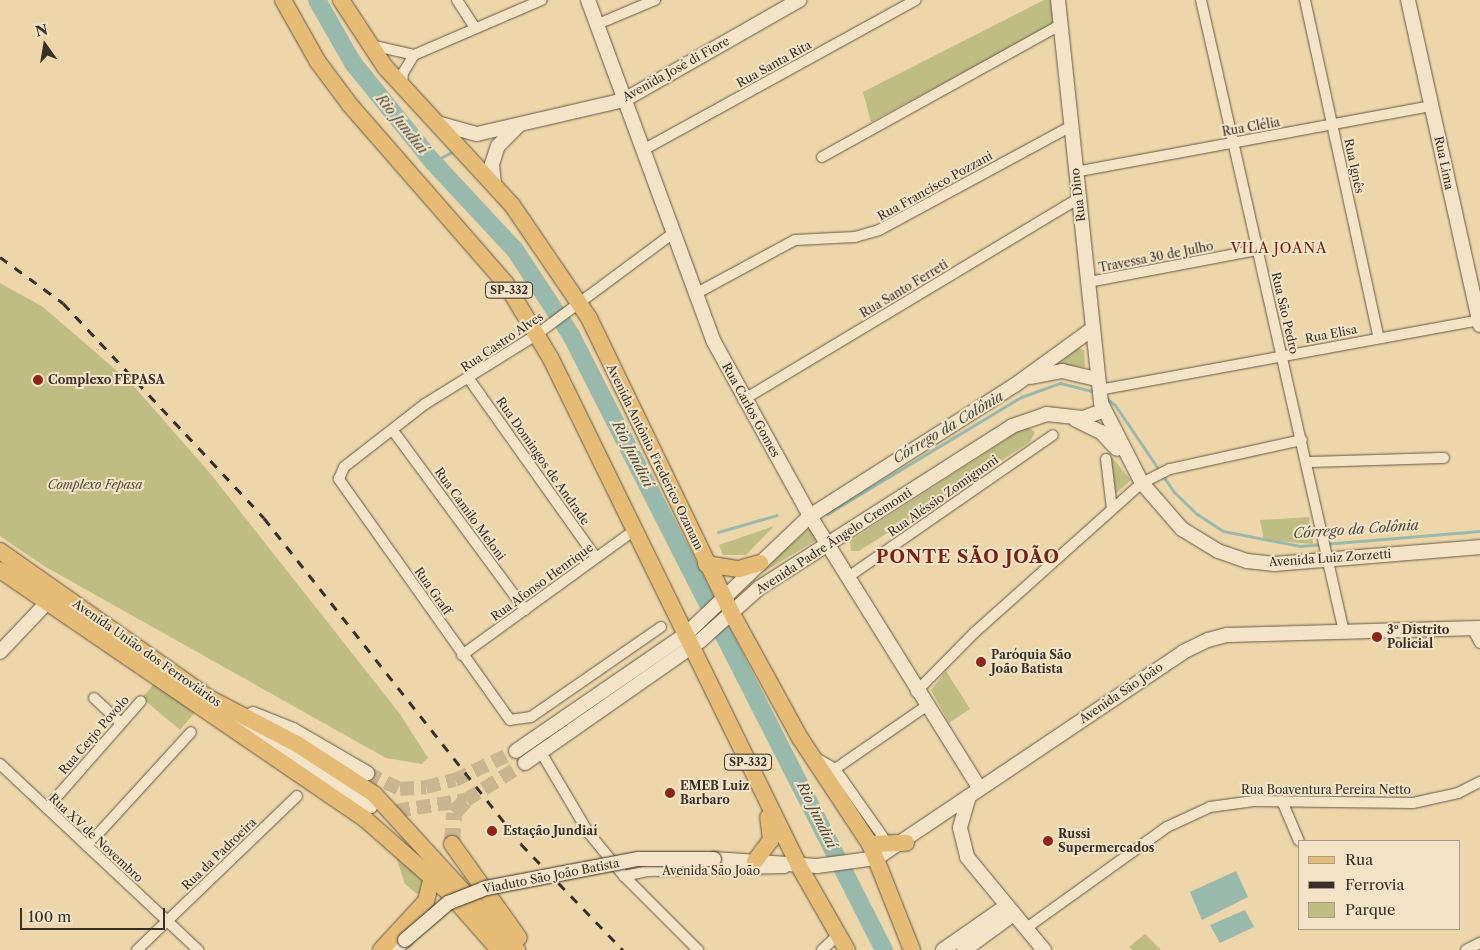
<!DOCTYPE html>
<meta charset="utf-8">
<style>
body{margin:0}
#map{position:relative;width:1480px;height:950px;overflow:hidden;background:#edd6aa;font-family:"Libre Caslon Text",serif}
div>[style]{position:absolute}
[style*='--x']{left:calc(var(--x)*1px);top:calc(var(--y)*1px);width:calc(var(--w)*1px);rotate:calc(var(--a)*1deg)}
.green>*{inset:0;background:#bfbc84}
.water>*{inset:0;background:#99b9ad}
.stream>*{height:3px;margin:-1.5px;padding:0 1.5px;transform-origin:1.5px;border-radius:1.5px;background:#99b9ad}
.river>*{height:18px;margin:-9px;padding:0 9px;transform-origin:9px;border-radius:9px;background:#99b9ad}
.secondary-tunnel>*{height:14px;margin-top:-7px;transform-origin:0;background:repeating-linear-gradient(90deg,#c9b58f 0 14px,transparent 0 21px)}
.primary-tunnel>*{height:16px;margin-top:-8px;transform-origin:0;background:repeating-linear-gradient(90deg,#c9b58f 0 16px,transparent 0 24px)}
.roads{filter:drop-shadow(0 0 1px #655946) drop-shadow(0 0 1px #655946)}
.street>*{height:10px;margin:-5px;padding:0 5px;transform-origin:5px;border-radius:5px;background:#f3e4c8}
.secondary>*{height:14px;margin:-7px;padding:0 7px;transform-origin:7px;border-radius:7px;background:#f3e4c8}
.primary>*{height:16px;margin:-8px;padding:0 8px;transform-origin:8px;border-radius:8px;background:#e6bb75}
.rail>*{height:3px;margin-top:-1.5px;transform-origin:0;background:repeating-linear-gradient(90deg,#382f25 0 9px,transparent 0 18px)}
.bridges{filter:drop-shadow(0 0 1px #382f25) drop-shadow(0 0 1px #382f25)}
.secondary-bridge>*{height:14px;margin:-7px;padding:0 7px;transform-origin:7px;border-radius:7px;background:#f3e4c8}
.dots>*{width:14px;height:14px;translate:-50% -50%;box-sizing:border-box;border:2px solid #f3e4c8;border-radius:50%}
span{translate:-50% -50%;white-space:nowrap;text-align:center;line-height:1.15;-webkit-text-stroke:4px #f3e4c8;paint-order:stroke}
.shield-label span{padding:1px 4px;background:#f3e4c8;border:1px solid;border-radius:4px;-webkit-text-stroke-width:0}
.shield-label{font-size:11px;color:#382f25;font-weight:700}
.street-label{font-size:12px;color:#382f25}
.poi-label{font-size:12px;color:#382f25;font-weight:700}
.left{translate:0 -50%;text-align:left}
.park-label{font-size:12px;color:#534b38;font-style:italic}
.water-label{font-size:14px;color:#4b4b40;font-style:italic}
.neighbourhood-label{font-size:14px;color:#7a1f14;letter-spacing:1px}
.district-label{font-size:18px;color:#7a1f14;font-weight:700;letter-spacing:1px}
.legend{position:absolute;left:1298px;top:840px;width:162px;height:90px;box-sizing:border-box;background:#f3e4c8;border:1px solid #a89c87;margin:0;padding:6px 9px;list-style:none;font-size:15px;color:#382f25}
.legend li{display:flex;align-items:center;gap:10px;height:25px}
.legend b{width:25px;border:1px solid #a89c87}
.north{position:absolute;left:20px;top:20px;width:50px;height:50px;-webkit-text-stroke:4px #f3e4c8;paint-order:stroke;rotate:347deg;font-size:14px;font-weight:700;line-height:20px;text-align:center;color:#382f25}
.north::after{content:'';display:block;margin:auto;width:18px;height:22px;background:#382f25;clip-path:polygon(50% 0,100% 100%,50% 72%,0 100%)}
.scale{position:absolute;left:20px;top:908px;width:145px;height:22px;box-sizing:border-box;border:2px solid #382f25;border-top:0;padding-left:6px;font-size:15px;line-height:18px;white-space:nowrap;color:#382f25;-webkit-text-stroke:4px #f3e4c8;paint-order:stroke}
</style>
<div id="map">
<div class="green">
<i style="clip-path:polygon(1044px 0,1052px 0,1054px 24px,871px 122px,863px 92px)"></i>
<i style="clip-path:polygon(0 283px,43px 307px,131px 383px,209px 472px,400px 714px,428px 758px,422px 764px,386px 758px,44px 566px,0 536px)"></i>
<i style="clip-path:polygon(1078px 348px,1084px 350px,1085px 367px,1057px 365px)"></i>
<i style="clip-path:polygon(1027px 426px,1035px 432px,1030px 442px,859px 551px,851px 551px,850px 541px)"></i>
<i style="clip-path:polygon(1110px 455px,1131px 480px,1116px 493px)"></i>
<i style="clip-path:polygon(1309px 517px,1313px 544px,1264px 540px,1260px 520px)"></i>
<i style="clip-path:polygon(774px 526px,746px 555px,723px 555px,719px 545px)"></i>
<i style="clip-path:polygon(811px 527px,818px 539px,750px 580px)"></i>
<i style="clip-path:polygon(946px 671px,970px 709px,949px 723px,931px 690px)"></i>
<i style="clip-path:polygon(157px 680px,197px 710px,180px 730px,142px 698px)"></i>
<i style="clip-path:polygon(395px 854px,423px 877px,423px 892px,417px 894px,405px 884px)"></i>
<i style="clip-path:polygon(1145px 934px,1161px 950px,1132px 950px,1129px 947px)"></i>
</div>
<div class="water">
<i style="clip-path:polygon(1236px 871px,1248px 897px,1202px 920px,1190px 892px)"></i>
<i style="clip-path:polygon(1245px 910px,1254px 927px,1220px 943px,1210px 925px)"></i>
</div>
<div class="stream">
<i style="--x:433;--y:162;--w:21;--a:-28"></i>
<i style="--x:1105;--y:397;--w:13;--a:39"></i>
<i style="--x:1115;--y:405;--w:105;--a:55.9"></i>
<i style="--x:1174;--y:492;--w:32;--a:44"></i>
<i style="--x:1197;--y:514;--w:31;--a:33"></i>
<i style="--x:1223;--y:531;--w:78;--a:11"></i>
<i style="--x:1300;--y:546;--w:181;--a:-4.8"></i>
<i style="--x:827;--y:514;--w:227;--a:-31.1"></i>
<i style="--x:1021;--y:397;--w:41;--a:-19.7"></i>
<i style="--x:1060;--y:383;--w:36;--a:14"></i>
<i style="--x:718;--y:532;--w:61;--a:-16.1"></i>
</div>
<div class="river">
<i style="--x:317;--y:0;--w:73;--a:60.3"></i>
<i style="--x:353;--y:63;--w:127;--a:51.1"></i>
<i style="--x:433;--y:162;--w:120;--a:47"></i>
<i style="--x:515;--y:250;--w:102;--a:56.6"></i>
<i style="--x:571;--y:335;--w:690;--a:63.03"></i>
</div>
<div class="secondary-tunnel">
<i style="--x:367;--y:773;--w:37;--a:26"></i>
<i style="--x:400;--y:789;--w:26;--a:-4"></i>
<i style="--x:426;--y:787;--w:30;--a:-14"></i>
<i style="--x:455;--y:780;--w:68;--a:-25.4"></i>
<i style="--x:383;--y:808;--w:13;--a:13"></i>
<i style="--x:396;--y:811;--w:71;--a:-8.9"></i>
<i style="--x:466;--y:800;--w:70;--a:-32.1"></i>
</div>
<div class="primary-tunnel">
<i style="--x:452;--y:844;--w:31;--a:-86"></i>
<i style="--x:454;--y:813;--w:18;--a:-47"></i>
</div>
<div class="roads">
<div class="street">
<i style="--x:457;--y:0;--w:33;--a:57"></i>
<i style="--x:1201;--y:0;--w:648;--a:77.25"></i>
<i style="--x:1305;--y:0;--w:346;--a:77.7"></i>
<i style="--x:598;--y:24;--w:62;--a:-22.8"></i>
<i style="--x:371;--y:45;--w:44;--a:13.1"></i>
<i style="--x:402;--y:86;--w:13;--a:-86"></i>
<i style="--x:403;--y:73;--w:21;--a:-59"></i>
<i style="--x:414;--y:55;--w:139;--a:-23.3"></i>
<i style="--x:643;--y:150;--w:311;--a:-28.8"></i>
<i style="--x:822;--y:157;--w:272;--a:-29"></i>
<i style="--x:1075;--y:172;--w:362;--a:-10.5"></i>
<i style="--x:1089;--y:282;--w:171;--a:-10.8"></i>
<i style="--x:697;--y:293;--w:111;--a:-28.4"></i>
<i style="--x:795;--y:240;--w:60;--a:-2.9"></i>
<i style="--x:855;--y:237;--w:25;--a:-16"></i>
<i style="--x:879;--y:230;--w:218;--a:-28.4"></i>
<i style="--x:469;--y:379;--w:219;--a:54.6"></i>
<i style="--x:1099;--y:390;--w:386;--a:-10.4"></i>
<i style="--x:743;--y:400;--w:391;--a:-31"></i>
<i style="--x:394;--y:432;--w:221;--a:53.6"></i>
<i style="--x:1106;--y:459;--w:50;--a:83.2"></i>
<i style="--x:1307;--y:462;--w:137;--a:-1.7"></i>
<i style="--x:848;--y:577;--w:249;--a:-34.7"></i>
<i style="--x:661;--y:627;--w:158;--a:145.3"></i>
<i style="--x:531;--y:717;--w:21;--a:172"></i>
<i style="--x:510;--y:720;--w:296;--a:-125.4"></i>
<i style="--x:339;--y:479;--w:13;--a:-67"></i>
<i style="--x:344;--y:467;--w:103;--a:-37.9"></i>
<i style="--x:425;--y:404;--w:131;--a:-31.9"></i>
<i style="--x:536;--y:335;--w:169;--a:-36.6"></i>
<i style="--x:1472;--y:628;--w:17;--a:62"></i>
<i style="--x:462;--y:655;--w:215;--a:-35.9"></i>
<i style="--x:916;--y:692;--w:83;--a:-45.5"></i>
<i style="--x:974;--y:633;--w:225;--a:-41.8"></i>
<i style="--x:1142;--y:483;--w:31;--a:-27"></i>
<i style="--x:1170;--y:469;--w:135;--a:-12.4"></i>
<i style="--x:94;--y:698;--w:37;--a:43"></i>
<i style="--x:545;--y:759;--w:85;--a:59.5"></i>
<i style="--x:588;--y:832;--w:57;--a:50.7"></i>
<i style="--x:624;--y:876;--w:105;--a:45"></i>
<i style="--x:818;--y:759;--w:20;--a:30"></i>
<i style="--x:835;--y:769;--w:92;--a:54.8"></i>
<i style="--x:0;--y:764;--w:272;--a:43.2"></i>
<i style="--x:835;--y:769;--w:109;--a:-34.6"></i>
<i style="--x:1282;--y:801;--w:43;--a:67"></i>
<i style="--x:47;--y:808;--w:142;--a:-48.7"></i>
<i style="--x:87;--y:846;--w:154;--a:-47.6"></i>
<i style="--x:624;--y:876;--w:25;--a:-12"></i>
<i style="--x:648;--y:871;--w:137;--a:-1.3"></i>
<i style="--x:1025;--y:929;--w:175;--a:-35.7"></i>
<i style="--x:1167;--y:827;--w:47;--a:-24.9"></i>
<i style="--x:1210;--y:807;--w:44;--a:-7.8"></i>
<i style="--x:1254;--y:801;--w:159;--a:0.7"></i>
<i style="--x:1413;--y:803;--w:46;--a:-12.5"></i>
<i style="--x:1458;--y:793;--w:25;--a:-27"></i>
<i style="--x:137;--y:950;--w:222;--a:-43.9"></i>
<i style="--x:822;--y:950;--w:25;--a:-43"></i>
<i style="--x:1466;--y:950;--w:16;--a:-27"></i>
</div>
<div class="secondary">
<i style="--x:588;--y:0;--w:364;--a:69.8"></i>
<i style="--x:714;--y:342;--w:199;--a:61.1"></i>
<i style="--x:810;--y:516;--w:320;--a:58.1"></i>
<i style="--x:1058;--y:0;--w:405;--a:83.9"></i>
<i style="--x:1101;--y:403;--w:90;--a:62.9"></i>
<i style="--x:1142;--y:483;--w:61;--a:49"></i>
<i style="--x:1182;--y:529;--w:42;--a:31.4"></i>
<i style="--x:1218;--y:551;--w:31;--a:19"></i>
<i style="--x:1247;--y:561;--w:28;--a:6"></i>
<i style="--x:1275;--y:564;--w:206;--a:-4.7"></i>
<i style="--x:1408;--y:0;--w:333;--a:77.5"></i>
<i style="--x:437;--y:123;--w:41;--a:15.4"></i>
<i style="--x:477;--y:134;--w:151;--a:-13"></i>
<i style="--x:624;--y:100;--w:202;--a:-29.7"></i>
<i style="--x:494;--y:184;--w:20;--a:-96"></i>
<i style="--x:492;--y:164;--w:19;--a:-72"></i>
<i style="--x:498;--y:146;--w:27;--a:-45"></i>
<i style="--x:1031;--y:377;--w:32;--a:-11"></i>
<i style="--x:1062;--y:371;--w:37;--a:13"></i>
<i style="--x:1076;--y:420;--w:28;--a:26"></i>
<i style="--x:1101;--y:432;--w:23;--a:47"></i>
<i style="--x:0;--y:652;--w:80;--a:-46.5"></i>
<i style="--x:253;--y:714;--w:43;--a:21.8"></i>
<i style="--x:293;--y:730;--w:86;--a:30.2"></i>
<i style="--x:229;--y:723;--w:72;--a:26.2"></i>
<i style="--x:294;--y:755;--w:92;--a:33.9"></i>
<i style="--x:516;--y:751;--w:206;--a:-34.5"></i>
<i style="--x:686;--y:634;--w:171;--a:-43.6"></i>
<i style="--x:810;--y:516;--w:243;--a:-32.6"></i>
<i style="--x:1015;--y:385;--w:95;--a:-36"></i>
<i style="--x:525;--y:763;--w:213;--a:-34.9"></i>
<i style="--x:700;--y:641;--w:79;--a:-41.9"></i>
<i style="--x:759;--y:588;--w:300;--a:-32.6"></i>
<i style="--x:1012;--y:426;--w:36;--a:-19"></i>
<i style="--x:1046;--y:414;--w:37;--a:6"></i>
<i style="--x:1083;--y:418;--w:20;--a:-20"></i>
<i style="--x:969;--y:796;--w:33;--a:106"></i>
<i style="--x:960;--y:828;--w:30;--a:76"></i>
<i style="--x:967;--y:857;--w:121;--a:50.4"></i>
<i style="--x:714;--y:859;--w:103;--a:3.9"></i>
<i style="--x:817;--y:866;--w:61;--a:-7.6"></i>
<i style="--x:877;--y:858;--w:369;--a:-33.9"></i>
<i style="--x:1183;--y:652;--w:28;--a:-26"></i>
<i style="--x:1208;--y:640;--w:20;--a:-15"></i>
<i style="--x:1227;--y:635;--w:253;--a:-1.6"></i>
<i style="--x:394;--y:950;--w:15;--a:-42"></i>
<i style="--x:943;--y:950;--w:77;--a:-34.9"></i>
<i style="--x:964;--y:950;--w:59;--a:-36.1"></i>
</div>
<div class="primary">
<i style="--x:283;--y:0;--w:71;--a:60.6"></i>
<i style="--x:318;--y:62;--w:54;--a:53.3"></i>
<i style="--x:350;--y:105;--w:237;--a:48.9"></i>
<i style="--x:506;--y:284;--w:87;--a:59"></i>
<i style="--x:551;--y:359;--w:564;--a:63.93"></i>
<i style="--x:799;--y:866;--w:97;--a:60.3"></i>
<i style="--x:341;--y:0;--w:80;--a:56.7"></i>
<i style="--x:385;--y:67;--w:188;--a:47.4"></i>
<i style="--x:512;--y:205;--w:137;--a:55.7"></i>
<i style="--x:589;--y:318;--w:326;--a:64.2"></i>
<i style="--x:731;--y:612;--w:144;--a:61.3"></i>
<i style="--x:800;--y:738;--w:127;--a:56.6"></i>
<i style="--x:870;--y:844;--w:114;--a:68.4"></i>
<i style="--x:0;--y:551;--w:256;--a:35.1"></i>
<i style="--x:209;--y:698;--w:99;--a:27.6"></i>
<i style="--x:297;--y:744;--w:92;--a:33"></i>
<i style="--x:374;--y:794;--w:212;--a:47.5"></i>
<i style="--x:706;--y:564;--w:33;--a:9"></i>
<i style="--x:739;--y:569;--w:22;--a:-16"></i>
<i style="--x:0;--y:570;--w:442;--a:34.3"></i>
<i style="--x:365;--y:819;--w:109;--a:41.3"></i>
<i style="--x:447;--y:891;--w:79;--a:48.6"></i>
<i style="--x:452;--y:844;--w:115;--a:54.5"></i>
<i style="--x:870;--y:844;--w:36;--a:-2"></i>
<i style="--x:755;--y:861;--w:26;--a:-53"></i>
<i style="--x:771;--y:840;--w:23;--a:-97"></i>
<i style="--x:381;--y:950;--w:67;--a:-47.4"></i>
<i style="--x:426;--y:901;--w:25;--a:-76"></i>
</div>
</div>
<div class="rail">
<i style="--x:0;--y:257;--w:78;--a:36.1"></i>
<i style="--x:63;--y:303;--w:294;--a:46.9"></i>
<i style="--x:264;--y:518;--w:415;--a:51.7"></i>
<i style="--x:521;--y:844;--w:147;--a:46.1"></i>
</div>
<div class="bridges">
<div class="secondary-bridge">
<i style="--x:405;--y:940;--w:57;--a:-40.7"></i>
<i style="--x:448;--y:903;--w:41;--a:-21.5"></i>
<i style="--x:486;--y:888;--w:155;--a:-10.8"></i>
<i style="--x:638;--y:859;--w:76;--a:0"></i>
</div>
</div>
<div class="dots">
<i style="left:38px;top:380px;background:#8f2418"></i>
<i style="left:1377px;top:637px;background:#8f2418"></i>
<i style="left:981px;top:662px;background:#8f2418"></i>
<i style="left:670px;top:793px;background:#8f2418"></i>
<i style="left:492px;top:831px;background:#8f2418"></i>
<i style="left:1048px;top:841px;background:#8f2418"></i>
</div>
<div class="shield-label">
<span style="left:509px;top:290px">SP-332</span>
<span style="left:748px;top:762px">SP-332</span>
</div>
<div class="street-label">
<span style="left:774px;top:64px;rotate:-29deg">Rua Santa Rita</span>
<span style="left:676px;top:69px;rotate:-29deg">Avenida José di Fiore</span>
<span style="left:1251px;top:127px;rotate:-10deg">Rua Clélia</span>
<span style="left:1444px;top:163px;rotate:78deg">Rua Lima</span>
<span style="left:1354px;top:166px;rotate:78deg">Rua Ignês</span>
<span style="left:935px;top:186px;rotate:-29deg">Rua Francisco Pozzani</span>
<span style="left:1078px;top:195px;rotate:-97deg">Rua Dino</span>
<span style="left:1156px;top:257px;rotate:-11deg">Travessa 30 de Julho</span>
<span style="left:904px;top:289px;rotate:-31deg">Rua Santo Ferreti</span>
<span style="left:1285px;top:313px;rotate:77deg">Rua São Pedro</span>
<span style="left:1331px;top:334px;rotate:-11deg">Rua Elisa</span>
<span style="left:502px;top:342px;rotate:-34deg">Rua Castro Alves</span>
<span style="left:751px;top:410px;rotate:61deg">Rua Carlos Gomes</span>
<span style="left:655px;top:457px;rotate:64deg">Avenida Antônio Frederico Ozanam</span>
<span style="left:543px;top:461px;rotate:55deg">Rua Domingos de Andrade</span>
<span style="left:943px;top:496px;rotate:-35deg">Rua Aléssio Zomignoni</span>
<span style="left:470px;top:514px;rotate:54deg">Rua Camilo Meloni</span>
<span style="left:834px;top:541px;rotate:-33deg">Avenida Padre Ângelo Cremonti</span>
<span style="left:1330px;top:558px;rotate:-4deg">Avenida Luiz Zorzetti</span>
<span style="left:542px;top:582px;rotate:-36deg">Rua Afonso Henrique</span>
<span style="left:433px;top:591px;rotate:55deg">Rua Graff</span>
<span style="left:147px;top:653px;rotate:35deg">Avenida União dos Ferroviários</span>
<span style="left:1121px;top:693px;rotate:-34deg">Avenida São João</span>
<span style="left:94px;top:735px;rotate:-49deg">Rua Cerjo Povolo</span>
<span style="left:1326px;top:790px">Rua Boaventura Pereira Netto</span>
<span style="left:96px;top:838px;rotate:43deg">Rua XV de Novembro</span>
<span style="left:219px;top:854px;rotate:-44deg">Rua da Padroeira</span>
<span style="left:711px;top:871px">Avenida São João</span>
<span style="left:551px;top:876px;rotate:-11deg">Viaduto São João Batista</span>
</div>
<div class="poi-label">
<span class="left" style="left:48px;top:380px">Complexo FEPASA</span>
<span class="left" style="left:1387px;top:637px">3º Distrito<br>Policial</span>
<span class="left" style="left:991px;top:662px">Paróquia São<br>João Batista</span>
<span class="left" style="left:680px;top:793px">EMEB Luiz<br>Barbaro</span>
<span class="left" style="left:503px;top:831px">Estação Jundiaí</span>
<span class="left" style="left:1058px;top:841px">Russi<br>Supermercados</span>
</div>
<div class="park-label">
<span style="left:95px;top:485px">Complexo Fepasa</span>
</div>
<div class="water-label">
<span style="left:402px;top:124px;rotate:51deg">Rio Jundiaí</span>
<span style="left:948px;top:427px;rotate:-31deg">Córrego da Colônia</span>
<span style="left:633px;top:454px;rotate:63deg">Rio Jundiaí</span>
<span style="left:1356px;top:529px;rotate:-4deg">Córrego da Colônia</span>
<span style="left:817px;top:815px;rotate:64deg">Rio Jundiaí</span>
</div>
<div class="neighbourhood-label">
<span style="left:1279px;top:248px">VILA JOANA</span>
</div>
<div class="district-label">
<span style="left:968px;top:557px">PONTE SÃO JOÃO</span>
</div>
<ul class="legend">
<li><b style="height:6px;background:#e6bb75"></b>Rua</li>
<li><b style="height:6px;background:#382f25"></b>Ferrovia</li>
<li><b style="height:14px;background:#bfbc84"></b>Parque</li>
</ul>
<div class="north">N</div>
<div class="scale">100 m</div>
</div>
